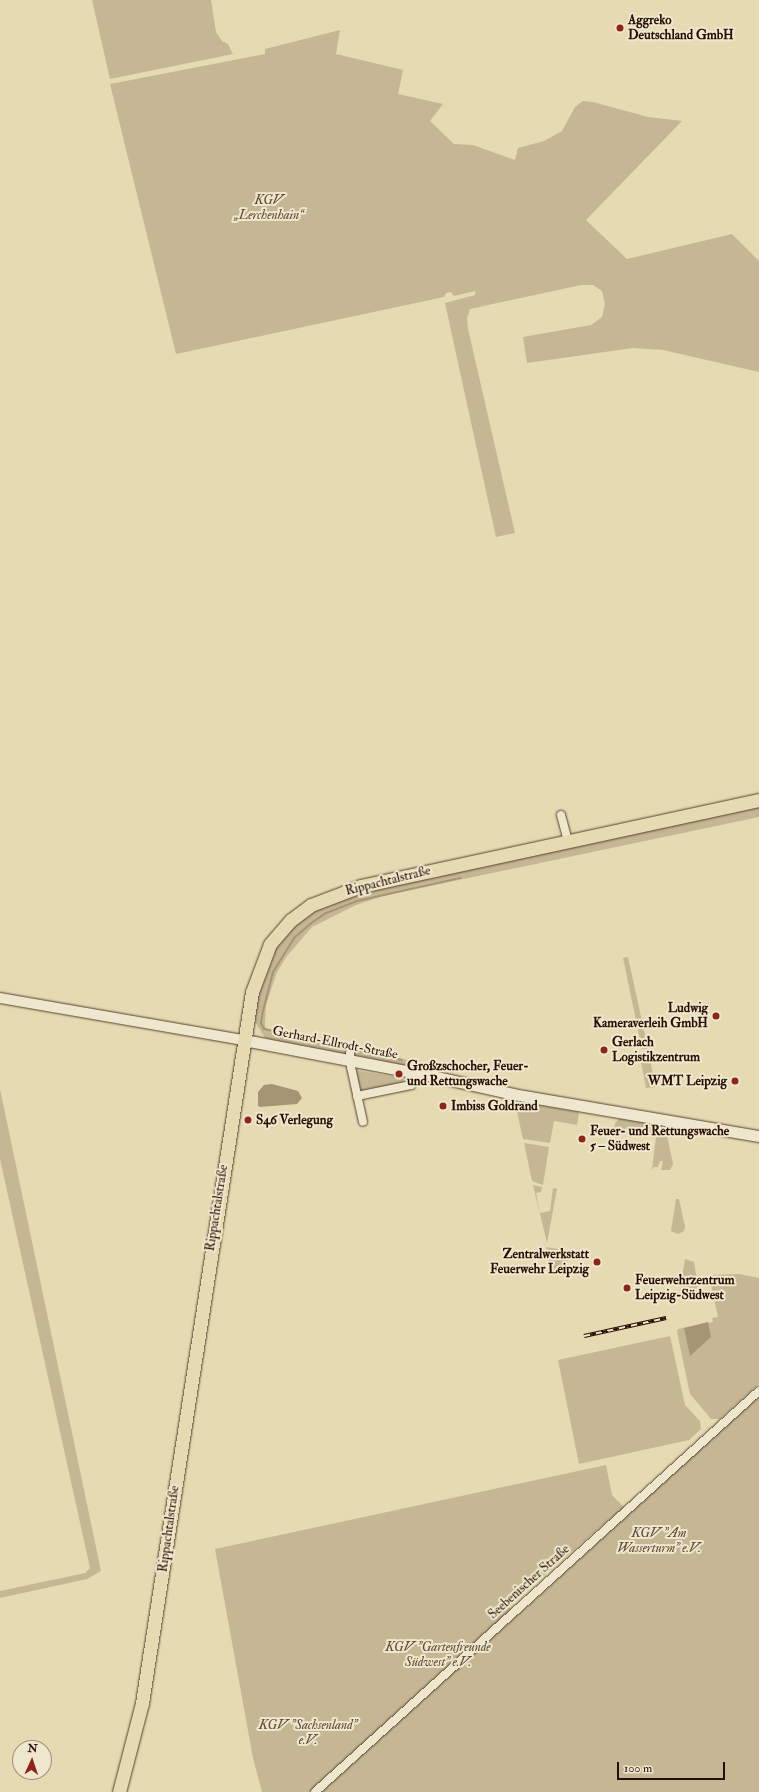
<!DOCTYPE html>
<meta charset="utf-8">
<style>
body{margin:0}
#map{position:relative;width:759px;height:1792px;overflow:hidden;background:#e5dab2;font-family:"IM FELL Double Pica",serif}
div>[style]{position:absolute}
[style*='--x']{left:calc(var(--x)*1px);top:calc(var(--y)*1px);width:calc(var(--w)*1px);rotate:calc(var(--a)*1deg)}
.green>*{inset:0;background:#c5b794}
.water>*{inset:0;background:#a59575}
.stream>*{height:2px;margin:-1px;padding:0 1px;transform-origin:1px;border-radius:1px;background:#a59575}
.roads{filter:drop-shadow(0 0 1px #57412c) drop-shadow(0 0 1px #57412c)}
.minor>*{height:8px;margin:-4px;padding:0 4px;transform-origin:4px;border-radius:4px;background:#eee7cd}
.tertiary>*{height:10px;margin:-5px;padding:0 5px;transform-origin:5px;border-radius:5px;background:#eee7cd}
.secondary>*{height:11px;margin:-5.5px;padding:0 5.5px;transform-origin:5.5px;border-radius:5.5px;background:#eee7cd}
.primary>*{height:13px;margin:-6.5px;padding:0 6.5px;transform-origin:6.5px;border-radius:6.5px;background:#e5dab2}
.rail>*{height:3.5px;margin-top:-1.75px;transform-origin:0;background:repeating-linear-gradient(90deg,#eee7cd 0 6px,#280e00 0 12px);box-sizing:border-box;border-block:1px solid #280e00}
.dots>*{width:11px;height:11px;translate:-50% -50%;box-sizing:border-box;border:2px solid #eee7cd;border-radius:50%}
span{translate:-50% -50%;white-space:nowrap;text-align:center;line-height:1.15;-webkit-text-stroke:4px #eee7cd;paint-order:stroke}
.poi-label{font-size:13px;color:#280e00;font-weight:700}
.left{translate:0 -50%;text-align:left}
.right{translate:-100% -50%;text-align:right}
.park-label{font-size:13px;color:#5f4934;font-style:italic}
.street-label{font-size:13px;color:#280e00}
.north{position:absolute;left:12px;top:1740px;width:40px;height:40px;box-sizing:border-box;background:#eee7cd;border:1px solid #9f907b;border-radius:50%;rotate:3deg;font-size:11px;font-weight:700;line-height:16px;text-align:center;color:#280e00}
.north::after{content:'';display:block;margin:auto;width:14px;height:18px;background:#8f2418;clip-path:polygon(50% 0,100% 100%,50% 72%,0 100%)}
.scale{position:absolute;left:617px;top:1762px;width:108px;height:18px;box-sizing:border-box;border:2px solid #280e00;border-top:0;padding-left:5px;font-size:12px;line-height:14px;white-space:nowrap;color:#280e00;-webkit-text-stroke:3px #eee7cd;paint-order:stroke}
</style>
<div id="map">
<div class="green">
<i style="clip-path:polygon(92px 0,211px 0,216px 32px,222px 41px,228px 44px,233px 54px,110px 79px)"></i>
<i style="clip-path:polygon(340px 30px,336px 54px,403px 70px,398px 94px,443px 104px,430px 121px,454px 144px,473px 145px,515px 160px,518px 148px,544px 141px,562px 131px,575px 107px,583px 101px,593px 102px,648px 117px,682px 121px,586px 220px,627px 259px,732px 234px,759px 261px,759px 372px,663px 350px,633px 348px,527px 363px,523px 337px,591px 325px,602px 317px,605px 304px,602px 291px,593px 285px,581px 285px,470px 309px,467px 318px,468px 329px,515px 533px,496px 537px,445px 303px,475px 295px,475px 291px,454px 296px,451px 292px,446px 293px,444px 297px,176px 354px,110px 84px,265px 54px,265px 49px)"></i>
<i style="clip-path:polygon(759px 804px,759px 817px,383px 896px,356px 905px,312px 927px,287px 956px,277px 972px,266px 1005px,265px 1025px,267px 1030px,417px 1062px,416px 1068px,338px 1055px,265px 1038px,254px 1020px,257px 995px,271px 953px,293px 924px,317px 908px,353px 892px)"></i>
<i style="clip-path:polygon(628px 957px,648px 1049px,642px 1049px,623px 958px)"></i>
<i style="clip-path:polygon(643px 1052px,648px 1052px,656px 1087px,646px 1088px,640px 1057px)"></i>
<i style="clip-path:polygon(354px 1070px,403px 1078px,404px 1084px,358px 1092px)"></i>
<i style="clip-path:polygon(0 1089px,101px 1571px,87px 1579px,0 1598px,0 1591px,85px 1573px,90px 1568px,0 1159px)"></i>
<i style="clip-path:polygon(521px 1102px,579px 1112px,577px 1125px,554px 1121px,550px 1143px,523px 1139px,517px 1112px)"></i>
<i style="clip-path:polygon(620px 1118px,665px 1126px,673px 1164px,670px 1170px,661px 1170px,663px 1161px,660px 1161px,658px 1167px,654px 1167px,652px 1170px,656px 1137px,614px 1132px,615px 1123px)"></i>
<i style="clip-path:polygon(524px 1143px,549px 1147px,543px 1185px,532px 1181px)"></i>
<i style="clip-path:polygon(533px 1185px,542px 1187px,541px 1192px,536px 1193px,540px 1213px,550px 1211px,553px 1188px,557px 1189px,547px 1243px)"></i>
<i style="clip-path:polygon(676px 1199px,679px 1199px,685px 1227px,684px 1231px,678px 1234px,671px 1231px)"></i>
<i style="clip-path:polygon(546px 1247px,569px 1251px,565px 1272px,551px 1270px)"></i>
<i style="clip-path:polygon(685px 1259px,694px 1262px,698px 1286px,692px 1294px,680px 1292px)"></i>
<i style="clip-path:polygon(739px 1274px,759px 1278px,759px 1384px,720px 1419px,711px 1419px,690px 1394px,677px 1332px,678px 1329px,713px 1322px,712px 1318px,718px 1317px,709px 1275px)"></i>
<i style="clip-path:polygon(670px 1336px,685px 1405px,700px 1421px,701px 1429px,689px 1440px,579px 1464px,558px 1360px)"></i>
<i style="clip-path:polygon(759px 1395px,759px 1792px,262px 1792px,253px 1758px,215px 1549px,606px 1465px,612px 1495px,624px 1507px,508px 1606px,517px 1616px)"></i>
</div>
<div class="water">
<i style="clip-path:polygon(272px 1084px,298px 1091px,302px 1098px,297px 1104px,260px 1107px,258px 1106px,258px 1092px,264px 1085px)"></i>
<i style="clip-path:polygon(708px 1322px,711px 1337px,690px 1356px,684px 1328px)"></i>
</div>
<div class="stream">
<i style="--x:402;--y:1060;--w:141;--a:-167.3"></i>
<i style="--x:264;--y:1029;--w:7;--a:-117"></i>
<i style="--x:261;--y:1023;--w:12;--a:-81"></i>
<i style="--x:263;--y:1011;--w:40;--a:-75.6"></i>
<i style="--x:273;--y:972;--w:40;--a:-58"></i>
<i style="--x:294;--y:938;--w:21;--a:-41"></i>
<i style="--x:310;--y:924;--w:19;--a:-35"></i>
<i style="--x:326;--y:913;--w:33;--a:-21"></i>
<i style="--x:357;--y:901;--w:106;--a:-12.6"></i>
</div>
<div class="roads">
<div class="minor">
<i style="--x:561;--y:815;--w:27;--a:75"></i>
<i style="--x:350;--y:1053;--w:14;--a:86"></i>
<i style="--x:351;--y:1067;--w:56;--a:77.7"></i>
<i style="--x:357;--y:1096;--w:55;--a:-11.5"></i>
<i style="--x:411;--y:1085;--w:13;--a:-77"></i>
<i style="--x:315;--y:1792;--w:598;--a:-42.09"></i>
</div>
<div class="tertiary">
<i style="--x:0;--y:998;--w:248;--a:9.8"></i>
</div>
<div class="secondary">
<i style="--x:244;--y:1040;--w:187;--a:10.8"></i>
<i style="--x:428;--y:1075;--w:87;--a:12.6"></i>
<i style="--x:513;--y:1094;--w:250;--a:9.7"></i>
</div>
<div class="primary">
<i style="--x:119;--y:1792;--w:92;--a:-75.5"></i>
<i style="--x:142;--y:1703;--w:719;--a:-81.21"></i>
<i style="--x:252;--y:992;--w:51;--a:-69.4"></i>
<i style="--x:270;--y:944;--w:32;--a:-49"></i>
<i style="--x:291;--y:920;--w:25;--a:-37"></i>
<i style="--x:311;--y:905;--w:53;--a:-20.8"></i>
<i style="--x:361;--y:886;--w:407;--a:-12.2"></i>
</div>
</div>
<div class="rail">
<i style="--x:584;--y:1336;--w:84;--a:-12.4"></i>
</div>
<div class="dots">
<i style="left:620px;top:28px;background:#8f2418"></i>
<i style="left:716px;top:1016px;background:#8f2418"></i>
<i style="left:604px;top:1050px;background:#8f2418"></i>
<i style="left:399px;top:1074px;background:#8f2418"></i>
<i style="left:735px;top:1081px;background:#8f2418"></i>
<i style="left:443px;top:1106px;background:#8f2418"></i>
<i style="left:248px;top:1120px;background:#8f2418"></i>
<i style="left:582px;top:1139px;background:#8f2418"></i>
<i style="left:597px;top:1262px;background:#8f2418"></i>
<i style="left:627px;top:1288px;background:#8f2418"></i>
</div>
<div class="poi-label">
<span class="left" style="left:628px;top:28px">Aggreko<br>Deutschland GmbH</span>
<span class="right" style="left:708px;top:1016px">Ludwig<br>Kameraverleih GmbH</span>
<span class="left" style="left:612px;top:1050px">Gerlach<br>Logistikzentrum</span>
<span class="left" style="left:407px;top:1074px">Großzschocher, Feuer-<br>und Rettungswache</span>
<span class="right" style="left:727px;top:1081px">WMT Leipzig</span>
<span class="left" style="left:451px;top:1106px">Imbiss Goldrand</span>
<span class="left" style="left:256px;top:1120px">S46 Verlegung</span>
<span class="left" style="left:590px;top:1139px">Feuer- und Rettungswache<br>5 – Südwest</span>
<span class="right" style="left:589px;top:1262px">Zentralwerkstatt<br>Feuerwehr Leipzig</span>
<span class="left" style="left:635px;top:1288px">Feuerwehrzentrum<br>Leipzig-Südwest</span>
</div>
<div class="park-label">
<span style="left:269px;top:208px">KGV<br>„Lerchenhain“</span>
<span style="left:659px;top:1541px">KGV "Am<br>Wasserturm" e.V.</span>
<span style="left:438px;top:1655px">KGV "Gartenfreunde<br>Südwest" e.V.</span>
<span style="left:308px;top:1733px">KGV "Sachsenland"<br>e.V.</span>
</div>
<div class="street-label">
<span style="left:388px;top:881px;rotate:-14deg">Rippachtalstraße</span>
<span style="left:335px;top:1043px;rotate:11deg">Gerhard-Ellrodt-Straße</span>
<span style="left:217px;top:1208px;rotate:-81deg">Rippachtalstraße</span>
<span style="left:169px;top:1529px;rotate:-82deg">Rippachtalstraße</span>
<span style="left:529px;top:1582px;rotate:-42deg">Seebenischer Straße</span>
</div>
<div class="north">N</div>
<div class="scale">100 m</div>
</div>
